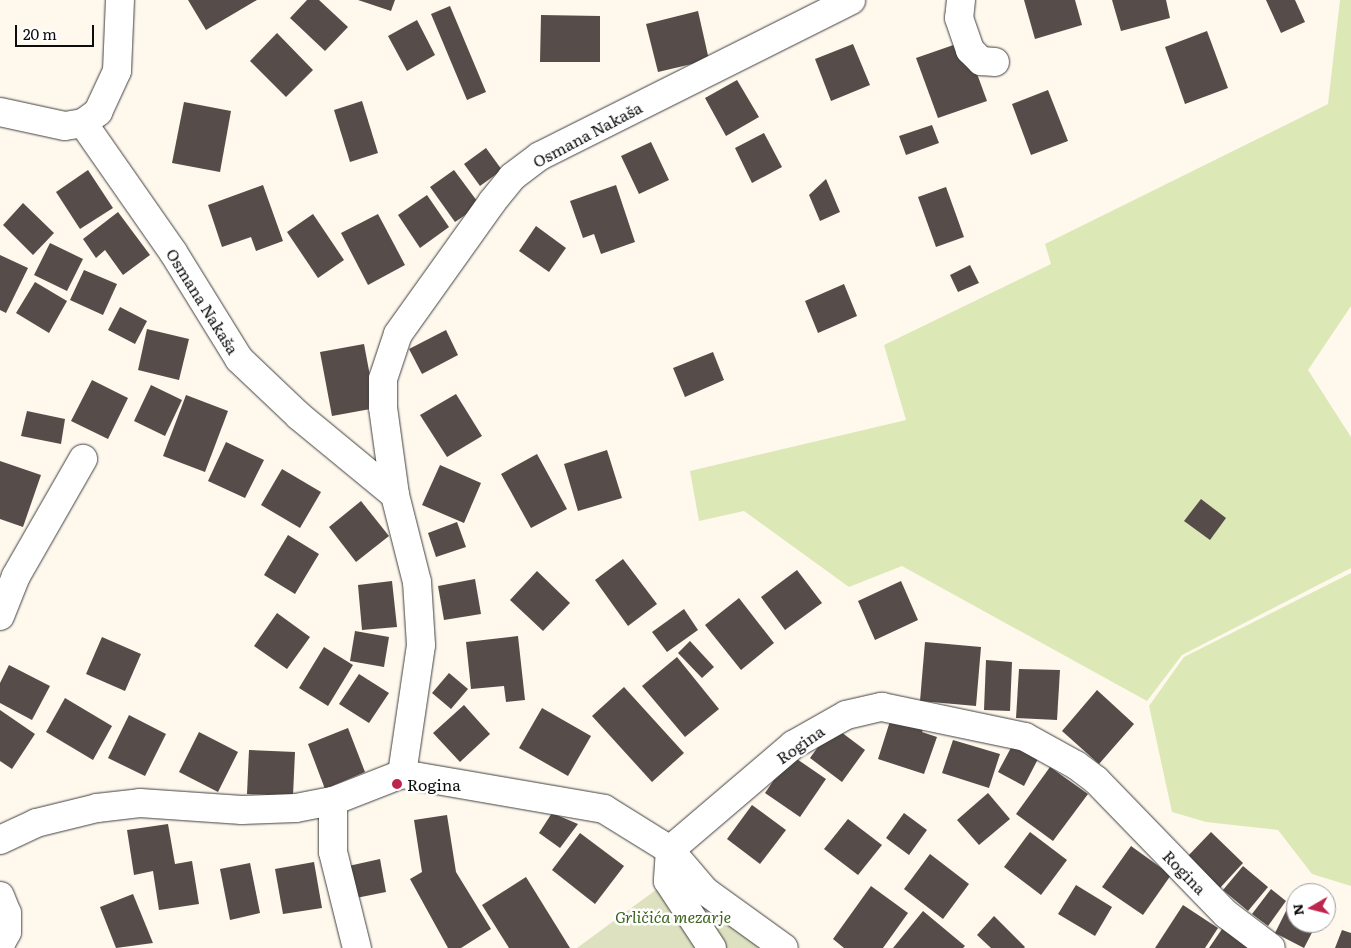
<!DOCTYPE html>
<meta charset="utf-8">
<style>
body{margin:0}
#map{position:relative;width:1351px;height:948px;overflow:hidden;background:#fff8ed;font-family:Literata,serif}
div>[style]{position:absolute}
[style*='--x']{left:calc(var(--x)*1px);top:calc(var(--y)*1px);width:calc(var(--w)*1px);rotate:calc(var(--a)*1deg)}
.green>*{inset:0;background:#dce9b7}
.cemetery>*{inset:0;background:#dde1bf}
.building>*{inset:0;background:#564c49}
.roads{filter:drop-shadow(0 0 1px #404040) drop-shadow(0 0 1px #404040)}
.minor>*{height:28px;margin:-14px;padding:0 14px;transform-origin:14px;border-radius:14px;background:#fff}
.dots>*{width:14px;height:14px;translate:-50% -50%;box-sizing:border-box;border:2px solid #fff;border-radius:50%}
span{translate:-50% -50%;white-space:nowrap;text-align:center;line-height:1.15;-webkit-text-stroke:5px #fff;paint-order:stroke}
.street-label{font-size:16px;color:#0d0d0d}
.poi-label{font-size:16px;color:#0d0d0d}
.left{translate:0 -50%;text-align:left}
.park-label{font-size:16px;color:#3b651d;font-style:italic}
.north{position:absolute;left:1286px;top:883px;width:50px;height:50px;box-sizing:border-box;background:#fff;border:1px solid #9e9e9e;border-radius:50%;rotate:262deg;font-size:14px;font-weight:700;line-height:20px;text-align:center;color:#0d0d0d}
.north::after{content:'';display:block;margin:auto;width:18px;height:22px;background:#be254c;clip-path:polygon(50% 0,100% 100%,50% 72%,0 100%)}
.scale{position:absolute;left:15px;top:25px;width:79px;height:22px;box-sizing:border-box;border:2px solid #0d0d0d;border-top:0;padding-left:6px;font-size:15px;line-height:18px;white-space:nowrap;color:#0d0d0d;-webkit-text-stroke:4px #fff;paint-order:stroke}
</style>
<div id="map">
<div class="green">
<i style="clip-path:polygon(1340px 0,1351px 0,1351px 306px,1308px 370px,1351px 437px,1351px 568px,1182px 655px,1147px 701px,902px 566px,849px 587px,744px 511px,699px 521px,690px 471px,906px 420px,884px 345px,1051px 264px,1045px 244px,1328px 104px)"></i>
<i style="clip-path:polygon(1351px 573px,1351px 886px,1312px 874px,1278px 830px,1206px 822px,1172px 812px,1149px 706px,1184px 657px)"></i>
</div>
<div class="cemetery">
<i style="clip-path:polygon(668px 881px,768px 948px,577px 948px)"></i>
</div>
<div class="building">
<i style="clip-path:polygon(188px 0,257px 0,206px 30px)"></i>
<i style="clip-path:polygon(307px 0,319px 0,348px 27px,325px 51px,290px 18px)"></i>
<i style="clip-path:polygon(358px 0,395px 0,391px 11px)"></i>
<i style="clip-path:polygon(1024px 0,1075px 0,1082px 25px,1035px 39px)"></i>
<i style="clip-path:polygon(1112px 0,1166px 0,1170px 18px,1121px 31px)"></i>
<i style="clip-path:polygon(1266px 0,1295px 0,1305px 22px,1281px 33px)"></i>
<i style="clip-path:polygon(450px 6px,486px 92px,467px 100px,431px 14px)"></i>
<i style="clip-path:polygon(698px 11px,709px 60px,658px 72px,646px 24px)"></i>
<i style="clip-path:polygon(541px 15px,600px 16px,600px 62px,540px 62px)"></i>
<i style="clip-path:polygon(417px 20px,435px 55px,407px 71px,388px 36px)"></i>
<i style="clip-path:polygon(1207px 31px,1228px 88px,1185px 104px,1165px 47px)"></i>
<i style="clip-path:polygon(277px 33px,313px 70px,286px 97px,250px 61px)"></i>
<i style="clip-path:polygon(965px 41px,987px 101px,938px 118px,916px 58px)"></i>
<i style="clip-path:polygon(853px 44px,870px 85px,831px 101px,815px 59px)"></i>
<i style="clip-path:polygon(737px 80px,759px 117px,726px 136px,705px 98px)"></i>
<i style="clip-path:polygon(1048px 90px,1068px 141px,1031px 155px,1012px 104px)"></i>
<i style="clip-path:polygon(362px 101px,378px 153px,350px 162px,334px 110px)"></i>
<i style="clip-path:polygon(184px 102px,231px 111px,220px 172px,172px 163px)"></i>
<i style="clip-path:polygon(932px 125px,939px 143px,906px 155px,899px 136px)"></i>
<i style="clip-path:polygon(764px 133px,782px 167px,752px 183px,735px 148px)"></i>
<i style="clip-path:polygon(651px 142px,669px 180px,639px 194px,621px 156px)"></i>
<i style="clip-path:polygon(486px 148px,502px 170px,480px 186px,464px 164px)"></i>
<i style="clip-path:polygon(88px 170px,113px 208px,80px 229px,56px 192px)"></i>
<i style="clip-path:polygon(454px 170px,480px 205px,455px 222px,430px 187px)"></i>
<i style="clip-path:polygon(826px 179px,840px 212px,820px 221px,809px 195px)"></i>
<i style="clip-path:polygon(263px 185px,283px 241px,256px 251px,251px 237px,222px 247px,208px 205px)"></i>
<i style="clip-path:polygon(616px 185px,635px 242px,601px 254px,594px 234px,583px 238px,570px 201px)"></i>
<i style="clip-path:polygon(946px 187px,964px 237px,936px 247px,918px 197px)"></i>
<i style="clip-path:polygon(427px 195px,449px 227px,420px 248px,398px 215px)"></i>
<i style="clip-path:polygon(23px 203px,54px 233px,33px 255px,3px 225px)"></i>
<i style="clip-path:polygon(118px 212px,150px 255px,123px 275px,105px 250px,96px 258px,83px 239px)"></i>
<i style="clip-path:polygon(313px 214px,344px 260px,318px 278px,287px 232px)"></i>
<i style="clip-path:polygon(378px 214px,405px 265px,368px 285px,341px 233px)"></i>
<i style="clip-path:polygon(536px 226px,566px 248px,549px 272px,519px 251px)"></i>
<i style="clip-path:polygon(50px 243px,83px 259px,67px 291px,34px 275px)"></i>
<i style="clip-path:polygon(0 255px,28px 268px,6px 313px,0 310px)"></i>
<i style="clip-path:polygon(970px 265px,979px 283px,958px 292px,950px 275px)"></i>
<i style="clip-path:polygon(84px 270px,117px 284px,103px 315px,70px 300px)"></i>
<i style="clip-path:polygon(35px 282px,67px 301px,49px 333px,16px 313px)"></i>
<i style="clip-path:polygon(844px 284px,857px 316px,818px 333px,805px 301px)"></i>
<i style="clip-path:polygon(120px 307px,147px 321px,135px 344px,108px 330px)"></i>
<i style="clip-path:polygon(147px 329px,189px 339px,179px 380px,138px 370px)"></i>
<i style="clip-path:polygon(446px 330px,458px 355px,422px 374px,409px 349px)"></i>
<i style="clip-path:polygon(364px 344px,376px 408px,332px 416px,320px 352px)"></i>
<i style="clip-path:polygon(713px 352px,724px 380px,685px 397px,673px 368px)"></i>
<i style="clip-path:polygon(92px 380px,128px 398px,108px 439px,71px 421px)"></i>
<i style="clip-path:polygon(151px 385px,182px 400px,165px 436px,134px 421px)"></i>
<i style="clip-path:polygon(456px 394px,482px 436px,447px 457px,420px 415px)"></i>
<i style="clip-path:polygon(186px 395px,228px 411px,205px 472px,163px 456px)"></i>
<i style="clip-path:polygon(27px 411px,65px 419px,61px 444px,21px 436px)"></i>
<i style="clip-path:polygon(226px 442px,264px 460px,245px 498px,208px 481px)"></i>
<i style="clip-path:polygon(607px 450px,622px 498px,578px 511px,564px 464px)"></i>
<i style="clip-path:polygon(537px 454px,567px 509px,531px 528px,501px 474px)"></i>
<i style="clip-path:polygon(0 461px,41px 475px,23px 527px,0 519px)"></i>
<i style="clip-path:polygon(440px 465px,481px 483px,464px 523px,422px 505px)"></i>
<i style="clip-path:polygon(282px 469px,321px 492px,300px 528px,261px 505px)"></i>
<i style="clip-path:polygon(1201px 499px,1226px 518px,1210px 540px,1184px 521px)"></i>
<i style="clip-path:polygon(361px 501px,389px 536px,356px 562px,329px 527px)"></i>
<i style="clip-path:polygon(457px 522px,466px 547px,436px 557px,428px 533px)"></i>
<i style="clip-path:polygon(288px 535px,319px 554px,295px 594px,264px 575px)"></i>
<i style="clip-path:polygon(623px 559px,657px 604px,628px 626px,595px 580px)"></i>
<i style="clip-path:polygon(797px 570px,822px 603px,785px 630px,761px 597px)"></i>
<i style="clip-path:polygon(537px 571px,570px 603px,543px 631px,510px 600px)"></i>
<i style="clip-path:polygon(475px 579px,481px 614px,444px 620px,438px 586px)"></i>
<i style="clip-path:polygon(392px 581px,397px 627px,362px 630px,358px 585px)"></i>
<i style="clip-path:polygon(901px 581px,918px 620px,875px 640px,858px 601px)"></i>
<i style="clip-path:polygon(739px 598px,774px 643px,741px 670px,705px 625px)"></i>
<i style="clip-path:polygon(684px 609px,698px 630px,667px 652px,652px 632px)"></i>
<i style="clip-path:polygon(277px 613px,310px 637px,287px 669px,254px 646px)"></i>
<i style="clip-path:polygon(355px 631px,389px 637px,384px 667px,350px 661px)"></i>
<i style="clip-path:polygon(518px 636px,525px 700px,506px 702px,504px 686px,471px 689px,466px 642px)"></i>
<i style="clip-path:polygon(102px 637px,141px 654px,125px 691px,86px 674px)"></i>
<i style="clip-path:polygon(690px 641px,714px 667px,702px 678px,678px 653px)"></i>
<i style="clip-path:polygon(925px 642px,981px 647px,976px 706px,920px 701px)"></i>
<i style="clip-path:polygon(324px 647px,353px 665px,328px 706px,299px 688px)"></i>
<i style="clip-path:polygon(677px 657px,719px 709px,685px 737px,642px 686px)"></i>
<i style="clip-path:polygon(986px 660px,1012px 662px,1010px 711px,984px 710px)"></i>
<i style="clip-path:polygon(9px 665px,50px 686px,32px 720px,0 703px,0 683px)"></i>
<i style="clip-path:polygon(1019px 669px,1060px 670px,1057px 720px,1016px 718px)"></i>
<i style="clip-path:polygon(449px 673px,468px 689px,451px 709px,432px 693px)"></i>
<i style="clip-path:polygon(359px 674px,389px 693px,369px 723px,339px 704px)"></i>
<i style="clip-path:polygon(624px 687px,684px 753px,652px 782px,592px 716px)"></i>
<i style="clip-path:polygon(1097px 690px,1134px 724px,1099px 764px,1062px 731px)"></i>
<i style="clip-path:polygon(65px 698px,112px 726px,93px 760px,46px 732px)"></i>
<i style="clip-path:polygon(464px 705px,490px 734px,460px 762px,433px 733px)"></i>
<i style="clip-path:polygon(542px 708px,591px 736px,568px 776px,519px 748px)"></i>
<i style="clip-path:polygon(0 710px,35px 734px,12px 769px,0 761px)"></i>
<i style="clip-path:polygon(129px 715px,166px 734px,145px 776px,108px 758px)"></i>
<i style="clip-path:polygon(891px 718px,926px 722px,922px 732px,937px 737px,924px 774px,878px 759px)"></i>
<i style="clip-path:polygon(833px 726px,865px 750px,842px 782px,810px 758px)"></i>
<i style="clip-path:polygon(348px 728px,365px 772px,325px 789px,308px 744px)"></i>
<i style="clip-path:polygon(199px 732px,238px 752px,218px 792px,179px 772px)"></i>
<i style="clip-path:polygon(953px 740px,1000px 754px,989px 788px,942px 773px)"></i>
<i style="clip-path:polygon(1013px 744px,1039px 757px,1024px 786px,998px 772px)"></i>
<i style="clip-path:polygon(249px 750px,295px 752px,293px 796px,247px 794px)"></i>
<i style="clip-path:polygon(791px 755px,826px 779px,800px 817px,765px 793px)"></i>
<i style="clip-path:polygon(1050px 767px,1088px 794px,1053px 841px,1016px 814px)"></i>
<i style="clip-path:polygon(988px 793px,1010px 819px,979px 845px,957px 820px)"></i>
<i style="clip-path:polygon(752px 805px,786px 830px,760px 864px,727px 839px)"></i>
<i style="clip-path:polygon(552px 813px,578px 824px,560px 848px,539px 833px)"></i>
<i style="clip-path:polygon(904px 813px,927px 830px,909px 855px,886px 838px)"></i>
<i style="clip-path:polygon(447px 815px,456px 872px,491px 929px,461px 948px,448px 948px,410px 879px,422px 872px,414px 820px)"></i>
<i style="clip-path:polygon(848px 819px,882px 845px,858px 875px,824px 849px)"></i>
<i style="clip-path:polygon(168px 824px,175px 864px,192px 861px,199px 904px,159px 910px,153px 871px,134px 875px,127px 830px)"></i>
<i style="clip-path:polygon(1030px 832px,1067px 860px,1041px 895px,1004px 867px)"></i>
<i style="clip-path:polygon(1211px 832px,1243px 863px,1220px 888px,1188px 856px)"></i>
<i style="clip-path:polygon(580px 833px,624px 866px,595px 904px,552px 870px)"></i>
<i style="clip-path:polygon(1131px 846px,1171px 875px,1143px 915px,1102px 887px)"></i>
<i style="clip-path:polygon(930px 854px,969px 884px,943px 919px,904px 889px)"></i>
<i style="clip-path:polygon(380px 859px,386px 892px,351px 899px,344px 867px)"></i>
<i style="clip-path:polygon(314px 862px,322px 908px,283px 914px,275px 869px)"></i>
<i style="clip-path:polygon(250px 863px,260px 913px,230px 920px,220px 869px)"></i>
<i style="clip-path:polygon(1243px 866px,1268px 887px,1248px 911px,1223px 890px)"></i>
<i style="clip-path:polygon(526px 877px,570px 948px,509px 948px,482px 905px)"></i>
<i style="clip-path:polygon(1076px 885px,1112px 907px,1095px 936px,1058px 914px)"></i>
<i style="clip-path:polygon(871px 886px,908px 913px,883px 948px,844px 948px,833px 939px)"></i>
<i style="clip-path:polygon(1271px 889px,1286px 901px,1268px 926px,1252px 914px)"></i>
<i style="clip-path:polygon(133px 894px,153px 943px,116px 948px,100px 907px)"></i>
<i style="clip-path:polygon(1183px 905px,1218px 928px,1205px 948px,1155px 948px)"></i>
<i style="clip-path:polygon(1289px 905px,1296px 908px,1296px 923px,1317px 923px,1304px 948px,1275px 933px)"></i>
<i style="clip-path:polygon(923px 911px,965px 946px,963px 948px,893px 948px)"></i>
<i style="clip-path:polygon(994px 916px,1025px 947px,1024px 948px,991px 948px,977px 935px)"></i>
<i style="clip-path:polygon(1222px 929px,1249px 948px,1209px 948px)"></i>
<i style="clip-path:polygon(1342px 930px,1351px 933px,1351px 948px,1335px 948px)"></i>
</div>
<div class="roads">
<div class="minor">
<i style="--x:961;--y:0;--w:18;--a:96"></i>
<i style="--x:959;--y:18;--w:34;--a:71"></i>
<i style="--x:970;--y:50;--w:16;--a:45"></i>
<i style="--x:981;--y:61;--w:14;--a:4"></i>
<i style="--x:0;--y:112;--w:66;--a:12.2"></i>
<i style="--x:65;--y:126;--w:18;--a:-9"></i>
<i style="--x:83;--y:123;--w:19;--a:-36"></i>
<i style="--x:98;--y:112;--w:45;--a:-65.1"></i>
<i style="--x:117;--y:71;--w:71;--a:-87.6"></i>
<i style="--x:83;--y:123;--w:157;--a:55.1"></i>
<i style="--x:173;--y:252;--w:126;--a:58.3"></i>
<i style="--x:239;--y:359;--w:83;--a:43.5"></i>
<i style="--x:299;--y:416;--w:124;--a:39.5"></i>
<i style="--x:0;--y:616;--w:43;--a:-68.2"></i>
<i style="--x:16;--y:576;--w:135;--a:-60.2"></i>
<i style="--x:402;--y:774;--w:130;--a:-81.6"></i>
<i style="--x:421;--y:645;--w:63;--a:-93.6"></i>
<i style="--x:417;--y:582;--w:90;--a:-104.2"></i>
<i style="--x:395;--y:495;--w:89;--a:-97.8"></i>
<i style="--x:383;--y:407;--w:28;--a:-90"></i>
<i style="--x:383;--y:379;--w:47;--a:-71.6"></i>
<i style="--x:398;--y:334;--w:162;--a:-54.5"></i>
<i style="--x:492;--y:202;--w:32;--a:-51"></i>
<i style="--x:512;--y:177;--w:35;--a:-37"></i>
<i style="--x:540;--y:156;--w:348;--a:-26.6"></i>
<i style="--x:333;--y:801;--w:51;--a:90"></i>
<i style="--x:333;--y:852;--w:99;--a:76"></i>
<i style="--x:0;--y:840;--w:40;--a:-25"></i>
<i style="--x:36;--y:823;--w:63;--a:-13.8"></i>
<i style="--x:97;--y:808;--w:43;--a:-6.6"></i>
<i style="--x:140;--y:803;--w:102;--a:3.9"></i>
<i style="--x:242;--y:810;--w:54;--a:-2.1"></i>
<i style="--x:296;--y:808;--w:38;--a:-11"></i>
<i style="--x:333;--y:801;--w:74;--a:-21.4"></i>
<i style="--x:402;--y:774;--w:205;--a:9.8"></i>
<i style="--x:604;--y:809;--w:78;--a:31.8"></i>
<i style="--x:670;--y:850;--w:162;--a:-40.5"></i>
<i style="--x:793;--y:745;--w:61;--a:-29.5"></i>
<i style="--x:846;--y:715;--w:37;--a:-13"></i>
<i style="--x:882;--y:707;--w:146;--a:11.8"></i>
<i style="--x:1025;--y:737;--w:58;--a:28.8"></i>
<i style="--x:1076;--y:765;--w:25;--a:37"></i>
<i style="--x:1096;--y:780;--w:187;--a:45.9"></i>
<i style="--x:1226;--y:914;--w:56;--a:37.1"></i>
<i style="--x:670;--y:850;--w:54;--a:49.5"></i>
<i style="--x:705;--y:891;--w:97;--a:35.8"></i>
<i style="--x:670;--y:850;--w:31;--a:94"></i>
<i style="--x:668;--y:881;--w:80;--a:56.7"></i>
<i style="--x:0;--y:896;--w:18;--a:68"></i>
<i style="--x:7;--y:913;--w:19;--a:90"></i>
<i style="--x:7;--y:932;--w:15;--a:118"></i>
</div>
</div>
<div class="dots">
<i style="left:397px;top:784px;background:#be254c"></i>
</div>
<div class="street-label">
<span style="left:587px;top:134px;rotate:-28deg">Osmana Nakaša</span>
<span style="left:203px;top:301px;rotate:58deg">Osmana Nakaša</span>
<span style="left:800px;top:744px;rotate:-35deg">Rogina</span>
<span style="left:1185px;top:872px;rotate:46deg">Rogina</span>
</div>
<div class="poi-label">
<span class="left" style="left:407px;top:784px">Rogina</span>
</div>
<div class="park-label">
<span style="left:673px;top:916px">Grličića mezarje</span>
</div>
<div class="north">N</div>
<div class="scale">20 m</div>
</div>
